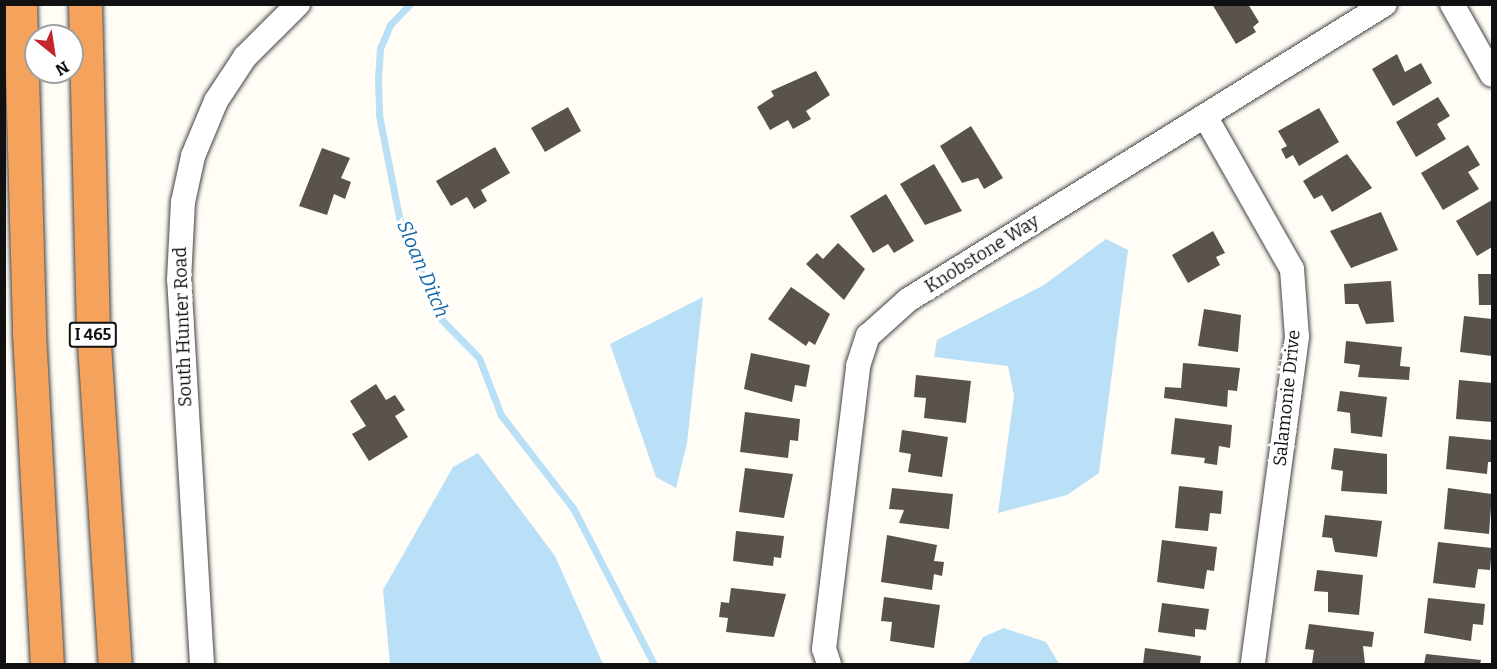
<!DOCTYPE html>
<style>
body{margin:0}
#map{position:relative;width:1497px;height:669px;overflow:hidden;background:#fffdf5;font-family:Bitter,serif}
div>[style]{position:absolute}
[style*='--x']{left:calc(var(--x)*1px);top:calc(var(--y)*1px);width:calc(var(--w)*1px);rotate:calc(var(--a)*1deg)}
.water>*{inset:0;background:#b9e0f7}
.stream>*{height:7px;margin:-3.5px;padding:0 3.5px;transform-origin:3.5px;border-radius:3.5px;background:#b9e0f7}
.building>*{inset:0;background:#5a524d}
.roads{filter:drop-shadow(0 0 2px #444) drop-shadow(0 0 2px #444)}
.street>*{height:24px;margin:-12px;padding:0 12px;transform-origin:12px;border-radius:12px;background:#fff}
.highway>*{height:33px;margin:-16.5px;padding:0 16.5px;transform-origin:16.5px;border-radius:16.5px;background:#f5a25d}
span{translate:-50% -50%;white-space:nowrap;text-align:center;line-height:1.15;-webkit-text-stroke:6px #fff;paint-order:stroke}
.shield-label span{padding:2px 4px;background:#fff;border:2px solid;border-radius:4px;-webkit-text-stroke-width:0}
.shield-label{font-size:16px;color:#111;font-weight:700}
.street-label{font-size:18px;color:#111}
.water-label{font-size:20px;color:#1768a6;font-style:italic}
.frame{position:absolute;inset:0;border:6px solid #111;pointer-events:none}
.north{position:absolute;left:24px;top:24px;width:60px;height:60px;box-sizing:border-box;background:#fff;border:2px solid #a0a0a0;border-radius:50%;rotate:150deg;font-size:16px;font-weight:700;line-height:24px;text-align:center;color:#111}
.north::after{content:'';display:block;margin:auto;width:21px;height:27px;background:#c4262e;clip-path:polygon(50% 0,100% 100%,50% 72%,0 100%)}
</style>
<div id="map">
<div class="water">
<i style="clip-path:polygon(1106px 239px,1128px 250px,1099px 473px,1067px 495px,998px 513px,1014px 396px,1008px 366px,934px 357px,937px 340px,1044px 285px)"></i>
<i style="clip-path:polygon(703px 297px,687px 443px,676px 488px,656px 477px,610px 344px)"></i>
<i style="clip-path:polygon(478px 453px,555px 556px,603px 664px,390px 664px,383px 590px,453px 467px)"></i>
<i style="clip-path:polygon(1004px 628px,1046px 642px,1059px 664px,958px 664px,969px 662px,983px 637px)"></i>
</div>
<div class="stream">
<i style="--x:410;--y:4;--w:29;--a:134"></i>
<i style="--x:390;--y:25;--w:26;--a:113"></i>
<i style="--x:380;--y:49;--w:31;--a:94"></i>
<i style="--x:378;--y:80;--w:35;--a:88"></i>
<i style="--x:379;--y:115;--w:104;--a:78.9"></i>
<i style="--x:399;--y:217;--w:108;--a:68.2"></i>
<i style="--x:439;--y:317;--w:57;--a:45.7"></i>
<i style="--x:479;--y:358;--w:61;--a:68.9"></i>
<i style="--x:501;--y:415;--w:118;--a:52.3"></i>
<i style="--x:573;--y:508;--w:176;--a:62.6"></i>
</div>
<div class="building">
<i style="clip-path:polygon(1212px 4px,1248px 4px,1259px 22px,1253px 27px,1256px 32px,1236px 44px)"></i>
<i style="clip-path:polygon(1397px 54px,1405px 72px,1421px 63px,1432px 83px,1393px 106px,1372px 69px)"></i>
<i style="clip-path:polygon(816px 71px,830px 95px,806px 111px,811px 119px,793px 129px,788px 120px,770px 130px,757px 107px,774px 96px,771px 91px)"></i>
<i style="clip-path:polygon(1438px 97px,1450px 116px,1437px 124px,1446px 139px,1416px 157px,1396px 122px)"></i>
<i style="clip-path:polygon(568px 107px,581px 131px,545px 152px,531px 128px)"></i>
<i style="clip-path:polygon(1319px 108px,1339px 142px,1299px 166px,1293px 155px,1286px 159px,1281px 149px,1287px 146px,1278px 131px)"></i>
<i style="clip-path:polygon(971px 126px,1003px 178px,984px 189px,978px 178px,962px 183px,940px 146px)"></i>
<i style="clip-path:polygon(1468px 145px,1480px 165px,1468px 172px,1479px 189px,1443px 210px,1421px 173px)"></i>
<i style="clip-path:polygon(495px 147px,510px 173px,481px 190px,487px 201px,474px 209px,467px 197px,451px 206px,436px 181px)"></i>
<i style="clip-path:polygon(322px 148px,350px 158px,341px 178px,351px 182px,345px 199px,334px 194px,327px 215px,299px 206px)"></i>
<i style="clip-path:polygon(1347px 154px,1372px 188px,1332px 212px,1322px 195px,1314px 199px,1303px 181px)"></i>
<i style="clip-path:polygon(934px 164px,962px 211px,925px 225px,900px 184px)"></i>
<i style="clip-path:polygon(886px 194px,914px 241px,894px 253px,888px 244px,873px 253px,850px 216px)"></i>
<i style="clip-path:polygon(1492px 200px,1492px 247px,1477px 256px,1456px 221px)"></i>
<i style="clip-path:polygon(1381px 212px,1398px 250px,1351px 268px,1330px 231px)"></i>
<i style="clip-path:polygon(1213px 231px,1225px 253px,1216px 257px,1220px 265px,1188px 283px,1172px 255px)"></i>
<i style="clip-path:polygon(838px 243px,865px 269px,844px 300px,806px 264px,817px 253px,823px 259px)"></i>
<i style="clip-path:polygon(1478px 274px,1492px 274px,1492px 305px,1479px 305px)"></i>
<i style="clip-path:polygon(1391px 281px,1394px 322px,1366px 324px,1358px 304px,1345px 304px,1344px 284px)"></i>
<i style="clip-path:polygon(791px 287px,830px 314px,815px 345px,809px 341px,806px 346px,768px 319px)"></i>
<i style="clip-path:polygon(1204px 309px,1241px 315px,1238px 352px,1198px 346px)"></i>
<i style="clip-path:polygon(1464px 316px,1492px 319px,1492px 356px,1460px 352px)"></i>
<i style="clip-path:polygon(1346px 341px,1402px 347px,1400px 366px,1410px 367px,1409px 380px,1358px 377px,1360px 365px,1344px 363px)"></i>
<i style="clip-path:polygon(751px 353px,810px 365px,806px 387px,795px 385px,792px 402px,744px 389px)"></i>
<i style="clip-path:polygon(1183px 363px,1240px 368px,1237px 391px,1228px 390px,1227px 407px,1164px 398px,1165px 387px,1181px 388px)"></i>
<i style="clip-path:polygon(916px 375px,971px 381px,966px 423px,924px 418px,926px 398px,914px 397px)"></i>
<i style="clip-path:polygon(1459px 380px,1492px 383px,1492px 422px,1456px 419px)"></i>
<i style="clip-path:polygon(376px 384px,386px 400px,395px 395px,405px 410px,395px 416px,408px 437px,369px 461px,352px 434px,366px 426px,350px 401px)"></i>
<i style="clip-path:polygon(1340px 391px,1387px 397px,1382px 437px,1351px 433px,1350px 413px,1337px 411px)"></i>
<i style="clip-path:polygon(745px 412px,800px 419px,798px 441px,790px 440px,788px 458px,740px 452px)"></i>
<i style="clip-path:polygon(1175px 418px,1232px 425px,1230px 448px,1219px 446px,1217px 465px,1204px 463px,1205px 458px,1171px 454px)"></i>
<i style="clip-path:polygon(902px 430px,948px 437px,942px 477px,908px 472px,911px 454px,899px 452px)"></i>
<i style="clip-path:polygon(1449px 436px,1492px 440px,1492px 462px,1488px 462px,1487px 474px,1446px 469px)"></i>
<i style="clip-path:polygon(1334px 448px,1387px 454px,1387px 494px,1341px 491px,1343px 471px,1331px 469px)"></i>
<i style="clip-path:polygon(745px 468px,793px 474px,784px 518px,739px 512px)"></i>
<i style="clip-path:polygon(1179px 486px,1223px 491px,1221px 514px,1210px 513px,1208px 531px,1175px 528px)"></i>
<i style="clip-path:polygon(892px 488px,953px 494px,949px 529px,899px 523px,904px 510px,889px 509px)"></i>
<i style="clip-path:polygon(1448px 488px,1492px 494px,1489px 534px,1444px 529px)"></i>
<i style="clip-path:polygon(1325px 515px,1382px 521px,1377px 557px,1335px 552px,1332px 538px,1322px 537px)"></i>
<i style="clip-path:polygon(736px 531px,784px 536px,781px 558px,774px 557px,773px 566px,733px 561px)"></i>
<i style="clip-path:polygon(887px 535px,937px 545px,934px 561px,944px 562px,942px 576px,934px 574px,932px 590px,881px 582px)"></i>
<i style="clip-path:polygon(1162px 540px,1217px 547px,1214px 571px,1207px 570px,1204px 589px,1157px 582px)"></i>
<i style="clip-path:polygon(1438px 542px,1492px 548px,1490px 570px,1478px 569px,1475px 588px,1433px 583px)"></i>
<i style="clip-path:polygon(1317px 570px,1363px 575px,1359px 615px,1328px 612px,1328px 592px,1314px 591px)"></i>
<i style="clip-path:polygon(731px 588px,786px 594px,774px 637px,726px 632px,728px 618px,719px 617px,721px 602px,729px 603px)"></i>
<i style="clip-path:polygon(884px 597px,940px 605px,934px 648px,890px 641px,892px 622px,881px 621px)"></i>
<i style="clip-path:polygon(1428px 598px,1485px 604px,1483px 625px,1473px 624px,1471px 641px,1424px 633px)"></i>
<i style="clip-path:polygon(1162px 603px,1209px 609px,1206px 630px,1195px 629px,1195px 637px,1158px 632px)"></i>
<i style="clip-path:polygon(1309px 624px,1374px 632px,1372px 647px,1363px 646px,1365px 664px,1312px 664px,1314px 650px,1305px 649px)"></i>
<i style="clip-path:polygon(1145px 648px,1201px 656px,1200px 664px,1143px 664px)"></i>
<i style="clip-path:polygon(1426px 654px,1481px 660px,1480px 664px,1424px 664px)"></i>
</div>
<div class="roads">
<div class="street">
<i style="--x:1452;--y:4;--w:81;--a:60.6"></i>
<i style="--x:1205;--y:116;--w:176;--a:60.4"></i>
<i style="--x:1292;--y:269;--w:68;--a:85.8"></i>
<i style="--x:1297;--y:337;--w:330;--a:97.7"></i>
<i style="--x:202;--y:664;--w:385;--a:-93.4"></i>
<i style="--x:179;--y:280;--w:78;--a:-87.1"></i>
<i style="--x:183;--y:202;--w:47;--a:-77.7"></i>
<i style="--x:193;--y:156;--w:60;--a:-67.3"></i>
<i style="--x:216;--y:101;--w:53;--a:-56.6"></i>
<i style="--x:245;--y:57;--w:75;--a:-45"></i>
<i style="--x:829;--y:664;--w:16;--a:-108"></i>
<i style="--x:824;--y:649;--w:285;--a:-83.1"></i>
<i style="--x:858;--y:366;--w:32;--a:-72"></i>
<i style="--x:868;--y:336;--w:54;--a:-42"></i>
<i style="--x:908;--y:300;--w:561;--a:-31.82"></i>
</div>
<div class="highway">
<i style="--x:20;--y:4;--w:329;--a:88.4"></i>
<i style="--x:29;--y:333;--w:331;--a:86.9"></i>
<i style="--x:85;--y:4;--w:324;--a:88.6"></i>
<i style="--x:93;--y:328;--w:337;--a:86.3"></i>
</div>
</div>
<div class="shield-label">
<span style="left:93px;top:335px">I 465</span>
</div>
<div class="street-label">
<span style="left:982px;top:254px;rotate:-32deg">Knobstone Way</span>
<span style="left:183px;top:327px;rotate:-92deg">South Hunter Road</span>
<span style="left:1287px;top:398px;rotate:-84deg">Salamonie Drive</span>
</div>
<div class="water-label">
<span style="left:423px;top:269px;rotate:67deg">Sloan Ditch</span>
</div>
<div class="frame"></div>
<div class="north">N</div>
</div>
